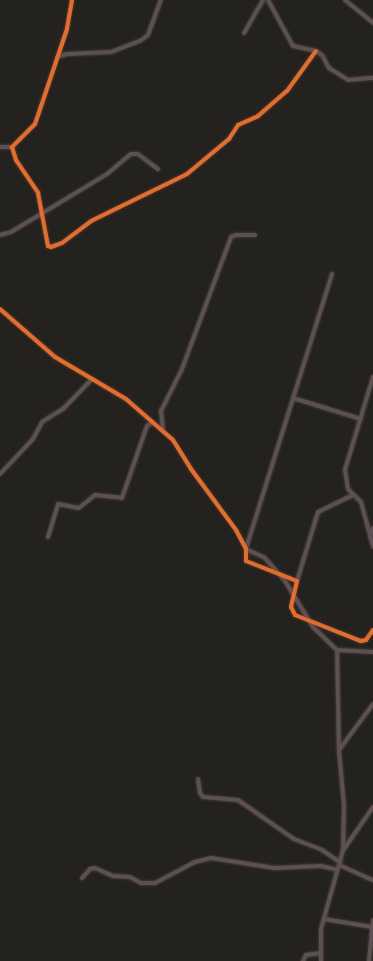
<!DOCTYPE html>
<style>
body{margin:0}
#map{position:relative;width:373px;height:961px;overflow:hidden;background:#23221e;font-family:Quicksand,sans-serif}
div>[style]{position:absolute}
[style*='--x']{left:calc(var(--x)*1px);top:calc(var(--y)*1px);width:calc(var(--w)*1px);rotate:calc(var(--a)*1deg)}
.roads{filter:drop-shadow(0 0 1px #3e3d3b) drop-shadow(0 0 1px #3e3d3b)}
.street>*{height:4px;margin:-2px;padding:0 2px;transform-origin:2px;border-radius:2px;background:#5e4f53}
.cycleway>*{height:4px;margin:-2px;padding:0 2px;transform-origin:2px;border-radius:2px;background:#ed6a23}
span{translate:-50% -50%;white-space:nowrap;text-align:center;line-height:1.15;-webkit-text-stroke:3.5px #1c1912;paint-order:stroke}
</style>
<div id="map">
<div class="roads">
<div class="street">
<i style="--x:72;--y:0;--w:29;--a:100"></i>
<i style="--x:67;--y:29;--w:100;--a:108.6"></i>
<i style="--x:35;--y:124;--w:33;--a:135"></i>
<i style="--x:12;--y:147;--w:14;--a:73"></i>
<i style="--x:16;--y:160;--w:40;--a:56"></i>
<i style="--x:38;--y:193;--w:54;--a:79.3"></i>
<i style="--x:48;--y:246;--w:3;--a:18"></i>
<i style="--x:51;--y:247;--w:12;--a:-20"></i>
<i style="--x:62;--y:243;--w:36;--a:-37"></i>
<i style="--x:91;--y:221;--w:107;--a:-26.1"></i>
<i style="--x:187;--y:174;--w:55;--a:-39.8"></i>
<i style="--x:229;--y:139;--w:17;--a:-57"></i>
<i style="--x:238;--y:125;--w:22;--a:-24"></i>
<i style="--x:258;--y:116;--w:38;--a:-41"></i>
<i style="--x:287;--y:91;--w:49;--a:-54.1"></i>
<i style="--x:268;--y:0;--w:52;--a:61.5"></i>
<i style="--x:293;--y:46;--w:24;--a:12"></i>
<i style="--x:316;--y:51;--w:7;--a:34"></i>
<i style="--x:322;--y:55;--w:15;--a:62"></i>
<i style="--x:329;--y:68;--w:22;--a:32"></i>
<i style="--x:348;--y:80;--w:25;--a:-5"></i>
<i style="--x:345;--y:0;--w:36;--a:39"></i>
<i style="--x:244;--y:33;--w:38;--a:-60"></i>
<i style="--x:57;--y:57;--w:10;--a:-17"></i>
<i style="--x:67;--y:54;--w:44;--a:-2.6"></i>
<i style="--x:111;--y:52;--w:31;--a:-21"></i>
<i style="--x:140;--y:41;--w:10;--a:-37"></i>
<i style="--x:148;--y:35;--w:37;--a:-70"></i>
<i style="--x:0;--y:147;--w:12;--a:0"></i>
<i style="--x:0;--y:235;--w:11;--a:-15"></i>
<i style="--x:11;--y:232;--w:112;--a:-31.1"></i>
<i style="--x:107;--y:174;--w:31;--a:-40"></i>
<i style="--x:131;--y:154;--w:7;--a:0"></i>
<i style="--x:138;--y:154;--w:25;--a:37"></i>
<i style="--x:332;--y:274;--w:288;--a:107.4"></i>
<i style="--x:246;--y:549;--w:21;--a:25"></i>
<i style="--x:265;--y:558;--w:30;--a:49"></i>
<i style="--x:285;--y:581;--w:54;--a:58.7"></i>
<i style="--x:313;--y:627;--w:33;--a:44"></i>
<i style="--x:337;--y:650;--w:36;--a:3"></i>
<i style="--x:0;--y:309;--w:73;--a:41.1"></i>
<i style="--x:55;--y:357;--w:82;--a:30.6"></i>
<i style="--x:126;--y:399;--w:62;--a:41.1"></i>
<i style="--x:173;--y:440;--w:34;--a:58"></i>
<i style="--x:191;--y:469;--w:76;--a:53.6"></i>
<i style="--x:236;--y:530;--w:21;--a:62"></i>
<i style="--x:246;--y:549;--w:12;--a:90"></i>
<i style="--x:246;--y:561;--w:55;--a:21.4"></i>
<i style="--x:297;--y:581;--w:27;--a:103"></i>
<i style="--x:291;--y:607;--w:9;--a:63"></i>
<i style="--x:295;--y:615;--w:71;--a:21.5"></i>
<i style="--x:361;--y:641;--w:5;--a:-11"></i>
<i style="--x:366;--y:640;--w:12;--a:-55"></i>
<i style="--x:373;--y:377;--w:97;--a:106.8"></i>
<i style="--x:345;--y:470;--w:19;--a:81"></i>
<i style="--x:348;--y:489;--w:18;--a:45"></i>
<i style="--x:361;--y:502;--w:46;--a:74.7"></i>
<i style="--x:293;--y:398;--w:71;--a:17.2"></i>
<i style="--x:163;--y:430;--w:19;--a:-96"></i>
<i style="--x:161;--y:411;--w:47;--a:-63.4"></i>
<i style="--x:182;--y:369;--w:141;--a:-69.6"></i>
<i style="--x:231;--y:237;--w:5;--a:-22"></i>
<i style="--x:236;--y:235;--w:19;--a:0"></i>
<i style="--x:0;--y:474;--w:48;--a:-46.7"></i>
<i style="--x:33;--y:439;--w:19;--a:-62"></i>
<i style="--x:42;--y:422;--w:25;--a:-32"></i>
<i style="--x:63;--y:409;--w:42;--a:-46"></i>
<i style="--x:48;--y:537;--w:34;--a:-73"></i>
<i style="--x:58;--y:504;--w:21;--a:11"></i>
<i style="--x:79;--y:508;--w:21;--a:-39"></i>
<i style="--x:95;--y:495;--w:27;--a:6"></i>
<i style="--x:122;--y:498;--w:76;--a:-70.9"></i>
<i style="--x:147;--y:426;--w:7;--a:-34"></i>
<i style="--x:370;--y:537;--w:9;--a:-72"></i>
<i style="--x:297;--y:581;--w:72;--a:-73.1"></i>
<i style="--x:318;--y:512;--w:39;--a:-26"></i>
<i style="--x:339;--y:750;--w:57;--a:-53.5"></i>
<i style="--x:198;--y:779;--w:14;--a:82"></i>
<i style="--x:200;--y:793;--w:5;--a:53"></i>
<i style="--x:203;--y:797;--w:35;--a:5"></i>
<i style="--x:238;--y:800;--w:68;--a:34.9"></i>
<i style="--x:294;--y:839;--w:30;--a:21"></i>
<i style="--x:322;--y:850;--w:22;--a:34"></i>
<i style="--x:344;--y:849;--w:51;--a:-55.4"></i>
<i style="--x:339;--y:865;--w:37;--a:24"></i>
<i style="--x:82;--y:878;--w:12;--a:-48"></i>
<i style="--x:90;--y:869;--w:5;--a:-11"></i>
<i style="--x:95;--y:868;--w:20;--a:24"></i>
<i style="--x:113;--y:876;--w:17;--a:3"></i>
<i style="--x:130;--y:877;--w:13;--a:29"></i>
<i style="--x:141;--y:883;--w:14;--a:0"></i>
<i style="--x:155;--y:883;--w:45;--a:-27.7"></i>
<i style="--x:195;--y:862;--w:16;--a:-14"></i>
<i style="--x:211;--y:858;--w:64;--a:9"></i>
<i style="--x:274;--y:868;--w:47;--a:-2.4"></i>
<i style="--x:321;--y:866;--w:17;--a:13"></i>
<i style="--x:324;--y:919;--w:49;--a:9.5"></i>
<i style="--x:303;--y:961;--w:7;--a:-63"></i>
<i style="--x:306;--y:955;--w:15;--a:-8"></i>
<i style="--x:321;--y:961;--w:32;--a:-90"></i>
<i style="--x:321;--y:929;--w:82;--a:-74.4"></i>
<i style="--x:343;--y:850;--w:45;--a:-88.7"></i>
<i style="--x:344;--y:805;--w:54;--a:-95.3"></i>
<i style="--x:339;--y:751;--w:101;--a:-91.1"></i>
<i style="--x:369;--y:961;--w:41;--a:-84.4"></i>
</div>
</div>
<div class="cycleway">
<i style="--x:72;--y:0;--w:29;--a:100"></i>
<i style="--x:67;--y:29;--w:100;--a:108.6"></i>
<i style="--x:35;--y:124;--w:33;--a:135"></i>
<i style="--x:12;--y:147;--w:14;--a:73"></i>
<i style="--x:16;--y:160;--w:40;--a:56"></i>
<i style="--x:38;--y:193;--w:54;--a:79.3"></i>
<i style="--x:48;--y:246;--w:3;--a:18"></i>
<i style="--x:51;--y:247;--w:12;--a:-20"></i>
<i style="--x:62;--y:243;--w:36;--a:-37"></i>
<i style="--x:91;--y:221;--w:107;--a:-26.1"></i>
<i style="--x:187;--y:174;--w:55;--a:-39.8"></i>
<i style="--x:229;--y:139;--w:17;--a:-57"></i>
<i style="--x:238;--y:125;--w:22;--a:-24"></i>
<i style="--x:258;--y:116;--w:38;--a:-41"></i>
<i style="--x:287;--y:91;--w:49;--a:-54.1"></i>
<i style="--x:0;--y:309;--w:73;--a:41.1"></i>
<i style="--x:55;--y:357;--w:82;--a:30.6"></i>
<i style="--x:126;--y:399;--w:62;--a:41.1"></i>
<i style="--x:173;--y:440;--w:34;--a:58"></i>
<i style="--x:191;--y:469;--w:76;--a:53.6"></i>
<i style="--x:236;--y:530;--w:21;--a:62"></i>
<i style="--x:246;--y:549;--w:12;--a:90"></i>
<i style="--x:246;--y:561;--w:55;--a:21.4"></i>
<i style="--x:297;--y:581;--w:27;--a:103"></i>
<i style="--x:291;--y:607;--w:9;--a:63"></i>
<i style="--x:295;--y:615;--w:71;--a:21.5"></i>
<i style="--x:361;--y:641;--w:5;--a:-11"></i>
<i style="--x:366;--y:640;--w:12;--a:-55"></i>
</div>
</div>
